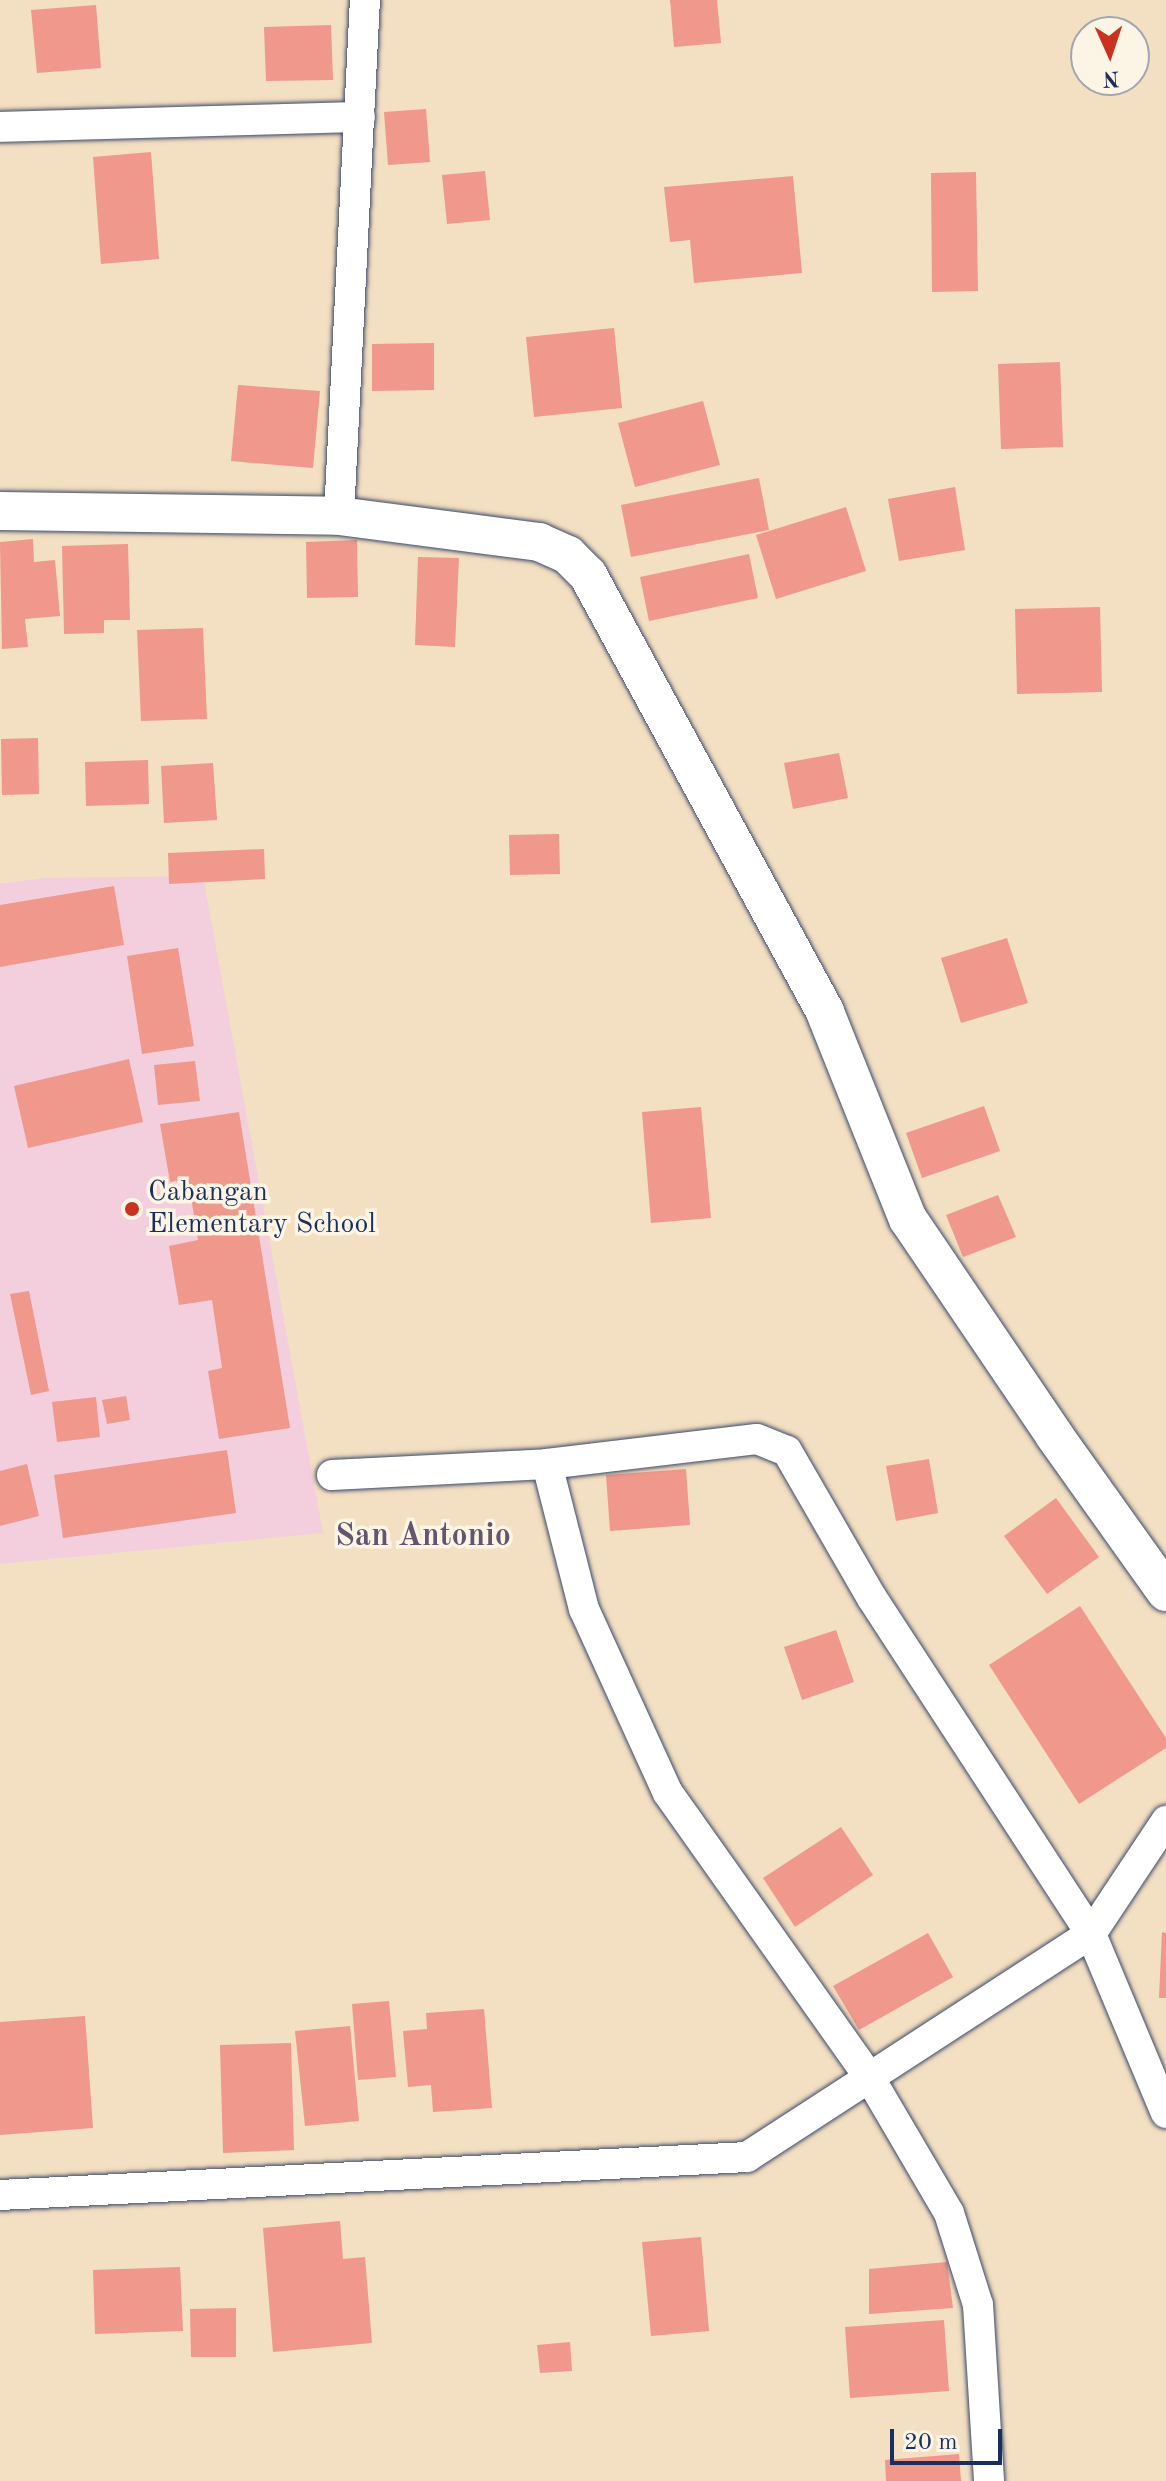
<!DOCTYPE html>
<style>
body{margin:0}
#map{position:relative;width:1166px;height:2481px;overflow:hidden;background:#f3dfc1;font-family:"Old Standard TT",serif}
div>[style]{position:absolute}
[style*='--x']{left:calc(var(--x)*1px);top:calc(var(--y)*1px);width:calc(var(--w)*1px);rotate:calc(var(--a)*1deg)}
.built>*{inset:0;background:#f3cfde}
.building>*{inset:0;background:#ef988b}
.roads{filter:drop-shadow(0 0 2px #3b496d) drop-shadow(0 0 2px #3b496d)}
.minor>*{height:30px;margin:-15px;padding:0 15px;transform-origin:15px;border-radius:15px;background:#fff}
.tertiary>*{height:38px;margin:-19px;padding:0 19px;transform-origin:19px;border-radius:19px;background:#fff}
.dots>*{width:22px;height:22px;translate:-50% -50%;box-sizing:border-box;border:4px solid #fcf5e5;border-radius:50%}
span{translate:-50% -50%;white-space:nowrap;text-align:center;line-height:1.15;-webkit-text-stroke:7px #fcf5e5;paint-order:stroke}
.poi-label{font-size:28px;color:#1b2f5e}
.left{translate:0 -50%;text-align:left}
.quarter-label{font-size:32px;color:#65546e;font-weight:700}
.north{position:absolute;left:1070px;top:16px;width:80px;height:80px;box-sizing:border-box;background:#fcf5e5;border:2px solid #a2a6af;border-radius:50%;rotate:177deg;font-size:22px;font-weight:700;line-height:32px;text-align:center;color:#1b2f5e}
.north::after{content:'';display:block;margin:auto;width:28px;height:36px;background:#c8321e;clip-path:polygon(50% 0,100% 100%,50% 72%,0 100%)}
.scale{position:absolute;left:890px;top:2429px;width:112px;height:36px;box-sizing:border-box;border:4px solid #1b2f5e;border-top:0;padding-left:10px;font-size:24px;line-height:28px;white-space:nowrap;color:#1b2f5e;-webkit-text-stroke:6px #fcf5e5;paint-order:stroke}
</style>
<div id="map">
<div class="built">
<i style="clip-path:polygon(203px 876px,323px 1533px,0 1564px,0 884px,44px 878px)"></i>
</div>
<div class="building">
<i style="clip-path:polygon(670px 0,717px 0,721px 43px,674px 47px)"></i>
<i style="clip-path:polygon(96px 5px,101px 68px,37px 73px,31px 10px)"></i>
<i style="clip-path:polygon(331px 25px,333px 80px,266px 81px,264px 27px)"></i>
<i style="clip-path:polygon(426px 109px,430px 162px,388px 165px,384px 112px)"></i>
<i style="clip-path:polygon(151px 152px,159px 259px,101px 264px,93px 157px)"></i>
<i style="clip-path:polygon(485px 171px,490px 220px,447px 224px,442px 175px)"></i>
<i style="clip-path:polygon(976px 172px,978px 291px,932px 292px,931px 173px)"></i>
<i style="clip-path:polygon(793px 176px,802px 273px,694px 283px,690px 240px,670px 242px,664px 187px)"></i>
<i style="clip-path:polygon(614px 328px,622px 408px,534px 417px,526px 337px)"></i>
<i style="clip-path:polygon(434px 343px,434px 390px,372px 391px,372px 344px)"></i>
<i style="clip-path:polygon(1060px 362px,1063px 447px,1001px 449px,998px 364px)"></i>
<i style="clip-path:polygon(238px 385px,320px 391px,313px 468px,231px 461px)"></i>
<i style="clip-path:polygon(703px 401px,720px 465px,635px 487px,618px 423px)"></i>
<i style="clip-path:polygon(759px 478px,769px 530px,631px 557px,621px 505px)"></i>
<i style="clip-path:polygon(955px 487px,965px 550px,899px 561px,888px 499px)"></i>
<i style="clip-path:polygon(846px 507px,866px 571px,776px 599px,756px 535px)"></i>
<i style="clip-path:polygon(33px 539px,34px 562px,55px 560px,60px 616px,25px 619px,28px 647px,2px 649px,0 542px)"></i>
<i style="clip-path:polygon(357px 540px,358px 597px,307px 598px,306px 542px)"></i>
<i style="clip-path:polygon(128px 544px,130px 620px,104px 620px,104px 633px,64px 634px,62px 546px)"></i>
<i style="clip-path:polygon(749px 554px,758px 598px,649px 621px,640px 577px)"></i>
<i style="clip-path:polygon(418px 557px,459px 558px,455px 647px,415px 645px)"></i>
<i style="clip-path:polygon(1100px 607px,1102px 692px,1017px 694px,1015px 609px)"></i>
<i style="clip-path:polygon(203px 628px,207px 719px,141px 721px,137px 630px)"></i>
<i style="clip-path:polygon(38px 738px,39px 794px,2px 795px,1px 739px)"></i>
<i style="clip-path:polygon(839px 753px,848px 798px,793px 809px,784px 763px)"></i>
<i style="clip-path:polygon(148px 760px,149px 804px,86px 806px,85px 762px)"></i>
<i style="clip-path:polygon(213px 763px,217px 820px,164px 823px,161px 766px)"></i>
<i style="clip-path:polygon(559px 834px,560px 874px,510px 875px,509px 835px)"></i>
<i style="clip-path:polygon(264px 849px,265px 879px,169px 884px,168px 853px)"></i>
<i style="clip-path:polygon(114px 886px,124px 945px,0 967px,0 905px)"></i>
<i style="clip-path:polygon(1007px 938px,1028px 1003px,961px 1023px,941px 958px)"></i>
<i style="clip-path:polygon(178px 948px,194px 1046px,142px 1054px,127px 956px)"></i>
<i style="clip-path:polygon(129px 1059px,143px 1122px,28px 1148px,14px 1086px)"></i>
<i style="clip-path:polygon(195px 1061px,200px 1101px,158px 1105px,154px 1065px)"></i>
<i style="clip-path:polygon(984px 1106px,1000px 1151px,922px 1178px,906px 1133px)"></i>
<i style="clip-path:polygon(701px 1107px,711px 1218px,651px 1223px,642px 1112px)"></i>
<i style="clip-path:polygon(239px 1112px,290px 1428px,219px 1439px,208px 1371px,222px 1368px,212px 1300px,179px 1305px,169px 1246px,198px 1240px,188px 1179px,170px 1182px,160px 1124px)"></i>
<i style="clip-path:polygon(998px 1195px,1016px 1237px,963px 1257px,946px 1215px)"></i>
<i style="clip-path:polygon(29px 1291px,49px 1391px,31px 1395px,10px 1294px)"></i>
<i style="clip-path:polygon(126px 1396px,130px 1420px,107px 1424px,102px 1400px)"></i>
<i style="clip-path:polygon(96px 1397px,100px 1437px,57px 1442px,52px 1402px)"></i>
<i style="clip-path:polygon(227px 1450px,236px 1513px,63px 1538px,54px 1475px)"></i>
<i style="clip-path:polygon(929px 1459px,938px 1513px,896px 1521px,886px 1466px)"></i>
<i style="clip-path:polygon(27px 1464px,39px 1516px,0 1526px,0 1471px)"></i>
<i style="clip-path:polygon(686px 1469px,690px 1525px,610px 1531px,606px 1475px)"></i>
<i style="clip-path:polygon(1056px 1498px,1099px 1557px,1047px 1594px,1004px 1536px)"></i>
<i style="clip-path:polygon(1080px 1606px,1166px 1738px,1166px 1748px,1079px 1804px,989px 1665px)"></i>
<i style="clip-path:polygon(836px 1630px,854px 1682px,802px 1700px,784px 1647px)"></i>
<i style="clip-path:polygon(841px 1827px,873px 1875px,795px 1927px,763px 1878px)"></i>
<i style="clip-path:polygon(1162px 1932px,1166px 1933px,1166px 1998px,1159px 1998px)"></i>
<i style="clip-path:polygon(928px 1933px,953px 1977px,859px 2030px,833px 1986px)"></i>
<i style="clip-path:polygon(389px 2001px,396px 2077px,358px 2080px,352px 2004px)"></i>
<i style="clip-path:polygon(484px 2009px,492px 2108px,433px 2112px,431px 2085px,408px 2087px,403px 2031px,427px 2029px,426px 2013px)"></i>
<i style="clip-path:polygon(85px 2016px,93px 2128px,0 2135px,0 2022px)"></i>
<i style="clip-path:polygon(350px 2026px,359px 2121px,305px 2126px,295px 2031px)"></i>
<i style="clip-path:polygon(291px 2043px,294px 2150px,223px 2153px,220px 2045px)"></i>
<i style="clip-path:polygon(340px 2221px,343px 2259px,365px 2257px,372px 2343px,273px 2352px,263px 2228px)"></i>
<i style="clip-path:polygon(701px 2237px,709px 2331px,651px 2336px,642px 2242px)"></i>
<i style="clip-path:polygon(947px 2262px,953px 2308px,869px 2314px,869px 2269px)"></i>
<i style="clip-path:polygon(180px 2267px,183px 2331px,95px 2334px,93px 2270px)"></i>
<i style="clip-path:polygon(236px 2308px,236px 2357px,191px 2357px,190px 2309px)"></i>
<i style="clip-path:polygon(944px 2320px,949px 2391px,850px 2398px,845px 2327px)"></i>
<i style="clip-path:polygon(570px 2342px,572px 2371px,540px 2373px,537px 2345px)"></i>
<i style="clip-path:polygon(959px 2454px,961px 2481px,886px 2481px,885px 2460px)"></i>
</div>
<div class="roads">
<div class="minor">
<i style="--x:0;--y:127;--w:360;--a:-1.6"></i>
<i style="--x:339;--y:516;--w:517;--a:-87.12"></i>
<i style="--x:547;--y:1464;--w:150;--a:75.7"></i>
<i style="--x:584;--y:1609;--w:202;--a:65.5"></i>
<i style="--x:668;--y:1793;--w:352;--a:54.7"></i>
<i style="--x:871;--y:2080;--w:154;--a:59.6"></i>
<i style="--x:949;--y:2213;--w:96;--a:72.5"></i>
<i style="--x:978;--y:2305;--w:176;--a:86.4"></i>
<i style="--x:332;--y:1475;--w:215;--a:-2.9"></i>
<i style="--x:547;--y:1464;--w:211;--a:-6.8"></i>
<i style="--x:757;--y:1439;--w:32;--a:22"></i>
<i style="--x:787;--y:1451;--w:170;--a:60"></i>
<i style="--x:872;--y:1598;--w:401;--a:56.9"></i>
<i style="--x:1091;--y:1934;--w:194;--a:67.3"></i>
<i style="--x:0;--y:2195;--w:748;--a:-2.91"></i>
<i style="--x:747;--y:2157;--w:410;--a:-33"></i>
<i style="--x:1091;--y:1934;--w:136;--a:-56.4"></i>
</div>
<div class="tertiary">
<i style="--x:0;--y:511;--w:339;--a:0.8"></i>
<i style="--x:339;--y:516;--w:202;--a:7.4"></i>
<i style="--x:539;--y:542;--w:32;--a:24"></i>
<i style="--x:568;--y:555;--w:28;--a:45"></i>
<i style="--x:588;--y:575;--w:497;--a:61.5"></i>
<i style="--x:825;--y:1012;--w:223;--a:68.2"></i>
<i style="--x:908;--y:1219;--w:261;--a:55.9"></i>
<i style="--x:1054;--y:1435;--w:193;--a:54.5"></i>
</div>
</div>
<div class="dots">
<i style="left:132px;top:1209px;background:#c8321e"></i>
</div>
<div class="poi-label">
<span class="left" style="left:148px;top:1209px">Cabangan<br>Elementary School</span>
</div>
<div class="quarter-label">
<span style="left:423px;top:1537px">San Antonio</span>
</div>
<div class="north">N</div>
<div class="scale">20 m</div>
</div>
